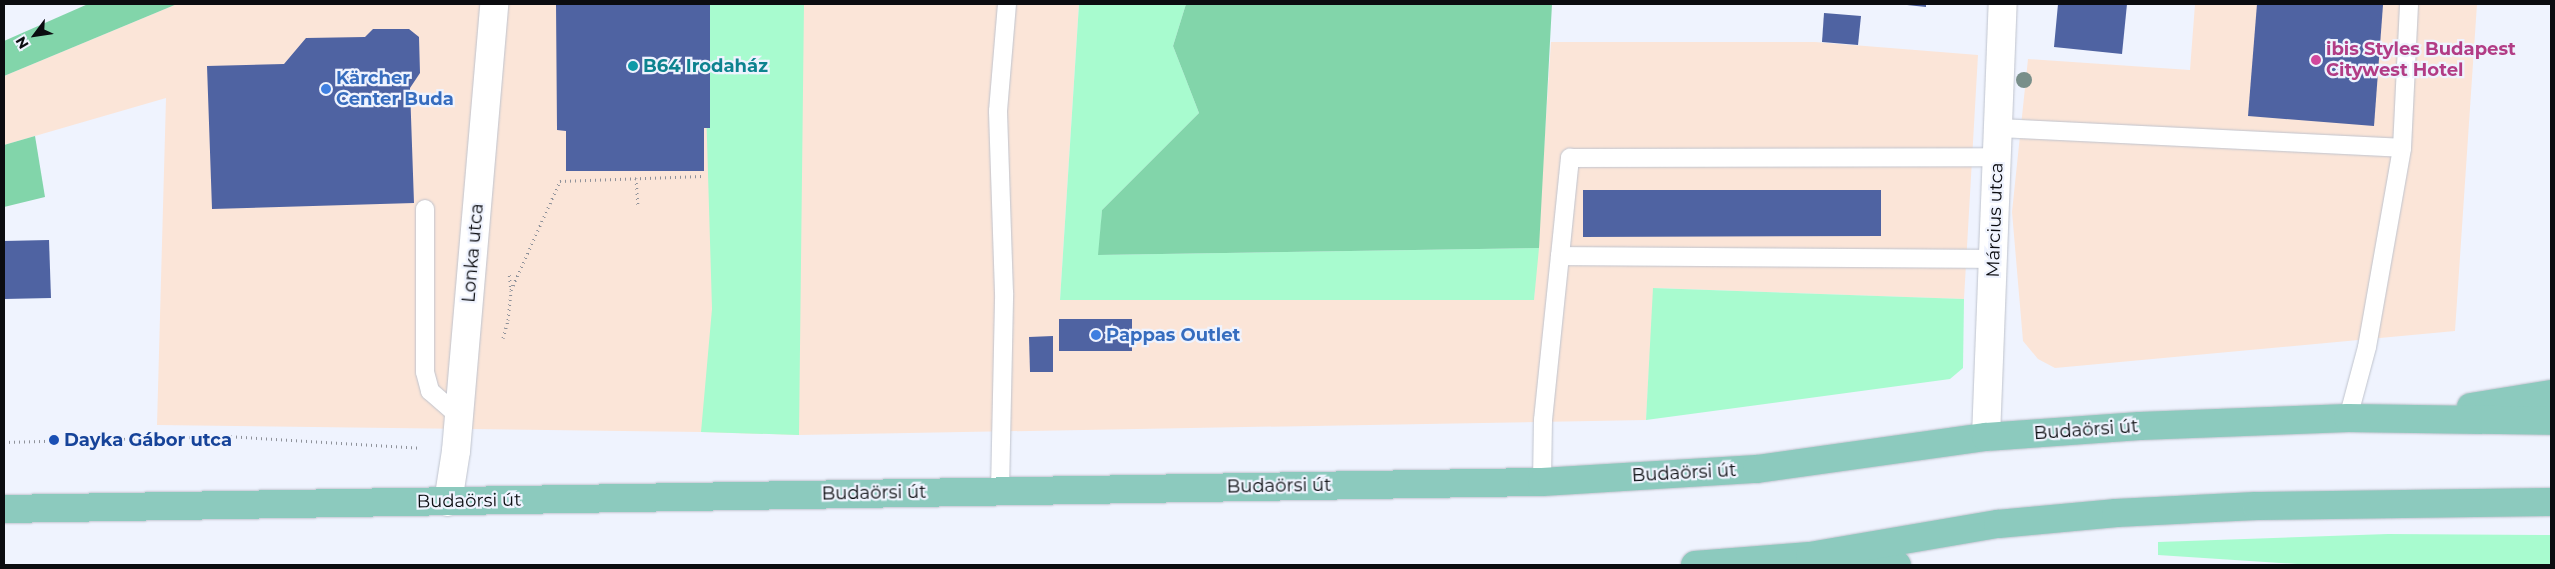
<!DOCTYPE html>
<meta charset="utf-8">
<style>
body{margin:0}
#map{position:relative;width:2555px;height:569px;overflow:hidden;background:#eff3fe;font-family:Montserrat,sans-serif}
div>[style]{position:absolute}
[style*='--x']{left:calc(var(--x)*1px);top:calc(var(--y)*1px);width:calc(var(--w)*1px);rotate:calc(var(--a)*1deg)}
.commercial>*{inset:0;background:#fbe5d8}
.green>*{inset:0;background:#a8fbcf}
.forest>*{inset:0;background:#82d5aa}
.building>*{inset:0;background:#4f63a2}
.path>*{height:3px;margin-top:-1.5px;transform-origin:0;background:repeating-linear-gradient(90deg,#8f929a 0 1px,transparent 0 5px)}
.roads{filter:drop-shadow(0 0 1px #bfc3cd) drop-shadow(0 0 1px #bfc3cd)}
.lane>*{height:18px;margin:-9px;padding:0 9px;transform-origin:9px;border-radius:9px;background:#fff}
.street>*{height:28px;margin:-14px;padding:0 14px;transform-origin:14px;border-radius:14px;background:#fff}
.primary>*{height:28px;margin:-14px;padding:0 14px;transform-origin:14px;border-radius:14px;background:#8ccabe}
.trees>*{width:16px;height:16px;margin:-8px;border-radius:50%;background:#798f8a}
.dots>*{width:14px;height:14px;translate:-50% -50%;box-sizing:border-box;border:2px solid #eff3fe;border-radius:50%}
span{translate:-50% -50%;white-space:nowrap;text-align:center;line-height:1.15;-webkit-text-stroke:4.5px #eff3fe;paint-order:stroke}
.hotel-label{font-size:18px;color:#b23c85;font-weight:700}
.left{translate:0 -50%;text-align:left}
.culture-label{font-size:18px;color:#0d838f;font-weight:700}
.shop-label{font-size:18px;color:#366cbe;font-weight:700}
.street-label{font-size:18px;color:#0b0c10}
.transit-label{font-size:18px;color:#164399;font-weight:700}
.frame{position:absolute;inset:0;border:5px solid #0b0c10;pointer-events:none}
.north{position:absolute;left:10px;top:10px;width:50px;height:50px;-webkit-text-stroke:4px #eff3fe;paint-order:stroke;rotate:239deg;font-size:14px;font-weight:700;line-height:20px;text-align:center;color:#0b0c10}
.north::after{content:'';display:block;margin:auto;width:18px;height:22px;background:#0b0c10;clip-path:polygon(50% 0,100% 100%,50% 72%,0 100%)}
</style>
<div id="map">
<div class="commercial">
<i style="clip-path:polygon(177px 4px,1079px 4px,1060px 300px,1534px 300px,1551px 42px,1815px 42px,1978px 55px,1964px 299px,1654px 288px,1646px 420px,799px 435px,701px 432px,157px 425px,166px 98px,4px 145px,4px 76px)"></i>
<i style="clip-path:polygon(2195px 4px,2477px 4px,2455px 331px,2055px 368px,2038px 359px,2023px 341px,2012px 212px,2028px 59px,2190px 70px)"></i>
</div>
<div class="green">
<i style="clip-path:polygon(703px 4px,804px 4px,799px 435px,701px 432px,712px 309px)"></i>
<i style="clip-path:polygon(1079px 4px,1186px 4px,1173px 46px,1199px 113px,1102px 210px,1099px 255px,1539px 248px,1534px 300px,1060px 300px)"></i>
<i style="clip-path:polygon(1653px 288px,1964px 299px,1963px 368px,1950px 379px,1646px 420px)"></i>
<i style="clip-path:polygon(2388px 534px,2551px 535px,2551px 565px,2312px 565px,2158px 555px,2158px 542px)"></i>
</div>
<div class="forest">
<i style="clip-path:polygon(88px 4px,177px 4px,4px 76px,4px 41px)"></i>
<i style="clip-path:polygon(1186px 4px,1552px 4px,1539px 248px,1098px 255px,1102px 210px,1199px 113px,1173px 46px)"></i>
<i style="clip-path:polygon(35px 136px,45px 197px,4px 207px,4px 145px)"></i>
</div>
<div class="building">
<i style="clip-path:polygon(556px 4px,710px 4px,710px 128px,704px 128px,704px 171px,566px 171px,566px 131px,557px 130px)"></i>
<i style="clip-path:polygon(1907px 4px,1926px 4px,1926px 7px,1907px 5px)"></i>
<i style="clip-path:polygon(2058px 4px,2127px 4px,2122px 54px,2054px 47px)"></i>
<i style="clip-path:polygon(2257px 4px,2383px 5px,2374px 126px,2248px 116px)"></i>
<i style="clip-path:polygon(1824px 13px,1861px 16px,1858px 45px,1822px 42px)"></i>
<i style="clip-path:polygon(373px 29px,409px 29px,419px 37px,420px 73px,410px 88px,414px 203px,212px 209px,207px 66px,284px 64px,306px 38px,365px 37px)"></i>
<i style="clip-path:polygon(1583px 190px,1881px 190px,1881px 236px,1583px 237px)"></i>
<i style="clip-path:polygon(49px 240px,51px 298px,4px 299px,4px 241px)"></i>
<i style="clip-path:polygon(1059px 319px,1132px 319px,1132px 351px,1059px 351px)"></i>
<i style="clip-path:polygon(1053px 336px,1053px 372px,1030px 372px,1029px 337px)"></i>
</div>
<div class="path">
<i style="--x:636;--y:178;--w:29;--a:86"></i>
<i style="--x:511;--y:290;--w:120;--a:-65.8"></i>
<i style="--x:560;--y:181;--w:143;--a:-2"></i>
<i style="--x:503;--y:338;--w:19;--a:-74"></i>
<i style="--x:508;--y:320;--w:29;--a:-84"></i>
<i style="--x:511;--y:291;--w:19;--a:-96"></i>
<i style="--x:4;--y:442;--w:222;--a:-1.5"></i>
<i style="--x:226;--y:436;--w:194;--a:3.5"></i>
</div>
<div class="roads">
<div class="lane">
<i style="--x:1998;--y:128;--w:404;--a:2.8"></i>
<i style="--x:425;--y:209;--w:163;--a:90"></i>
<i style="--x:425;--y:372;--w:20;--a:75"></i>
<i style="--x:430;--y:391;--w:38;--a:41"></i>
<i style="--x:1560;--y:256;--w:99;--a:-84.2"></i>
<i style="--x:1570;--y:158;--w:427;--a:-0.1"></i>
<i style="--x:2348;--y:418;--w:73;--a:-75"></i>
<i style="--x:2367;--y:347;--w:202;--a:-80"></i>
<i style="--x:2402;--y:148;--w:144;--a:-87.2"></i>
<i style="--x:1542;--y:482;--w:62;--a:-89.1"></i>
<i style="--x:1543;--y:420;--w:165;--a:-84.1"></i>
<i style="--x:1560;--y:256;--w:434;--a:0.4"></i>
<i style="--x:1000;--y:491;--w:198;--a:-88.8"></i>
<i style="--x:1004;--y:293;--w:182;--a:-91.9"></i>
<i style="--x:998;--y:111;--w:107;--a:-85.2"></i>
</div>
<div class="street">
<i style="--x:1986;--y:437;--w:433;--a:-87.8"></i>
<i style="--x:448;--y:502;--w:52;--a:-81.1"></i>
<i style="--x:456;--y:451;--w:449;--a:-85.1"></i>
</div>
<div class="primary">
<i style="--x:2471;--y:407;--w:81;--a:-9.2"></i>
<i style="--x:4;--y:509;--w:1538;--a:-1.01"></i>
<i style="--x:1542;--y:482;--w:215;--a:-3.5"></i>
<i style="--x:1757;--y:469;--w:231;--a:-8"></i>
<i style="--x:1986;--y:437;--w:154;--a:-4.1"></i>
<i style="--x:2140;--y:426;--w:208;--a:-2.2"></i>
<i style="--x:2348;--y:418;--w:203;--a:0.8"></i>
<i style="--x:1844;--y:560;--w:53;--a:5.4"></i>
<i style="--x:1695;--y:565;--w:115;--a:-4.5"></i>
<i style="--x:1810;--y:556;--w:191;--a:-9.7"></i>
<i style="--x:1998;--y:524;--w:119;--a:-5.3"></i>
<i style="--x:2116;--y:513;--w:140;--a:-2.9"></i>
<i style="--x:2256;--y:506;--w:295;--a:-0.8"></i>
</div>
</div>
<div class="trees">
<i style="left:2024px;top:80px"></i>
</div>
<div class="dots">
<i style="left:2316px;top:60px;background:#d1479c"></i>
<i style="left:633px;top:66px;background:#0f9aa8"></i>
<i style="left:326px;top:89px;background:#3f7fe0"></i>
<i style="left:1096px;top:335px;background:#3f7fe0"></i>
<i style="left:54px;top:440px;background:#1a4fb4"></i>
</div>
<div class="hotel-label">
<span class="left" style="left:2326px;top:60px">ibis Styles Budapest<br>Citywest Hotel</span>
</div>
<div class="culture-label">
<span class="left" style="left:643px;top:66px">B64 Irodaház</span>
</div>
<div class="shop-label">
<span class="left" style="left:336px;top:89px">Kärcher<br>Center Buda</span>
<span class="left" style="left:1106px;top:335px">Pappas Outlet</span>
</div>
<div class="street-label">
<span style="left:1995px;top:220px;rotate:-88deg">Március utca</span>
<span style="left:473px;top:253px;rotate:-85deg">Lonka utca</span>
<span style="left:2086px;top:430px;rotate:-4deg">Budaörsi út</span>
<span style="left:1684px;top:473px;rotate:-3deg">Budaörsi út</span>
<span style="left:1279px;top:486px;rotate:-1deg">Budaörsi út</span>
<span style="left:874px;top:493px;rotate:-1deg">Budaörsi út</span>
<span style="left:469px;top:501px;rotate:-1deg">Budaörsi út</span>
</div>
<div class="transit-label">
<span class="left" style="left:64px;top:440px">Dayka Gábor utca</span>
</div>
<div class="frame"></div>
<div class="north">N</div>
</div>
